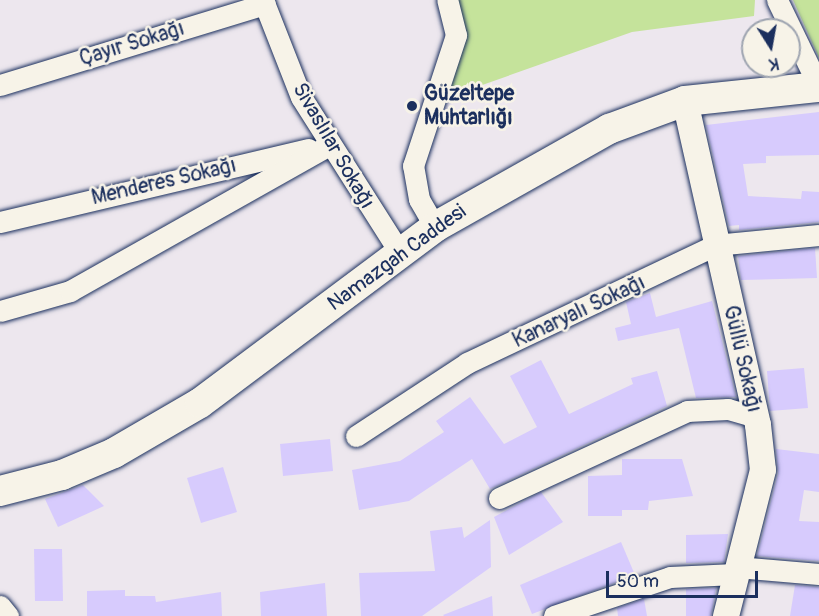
<!DOCTYPE html>
<meta charset="utf-8">
<style>
body{margin:0}
#map{position:relative;width:819px;height:616px;overflow:hidden;background:#ede7ee;font-family:Pangolin,sans-serif}
div>[style]{position:absolute}
[style*='--x']{left:calc(var(--x)*1px);top:calc(var(--y)*1px);width:calc(var(--w)*1px);rotate:calc(var(--a)*1deg)}
.green>*{inset:0;background:#c5e39b}
.building>*{inset:0;background:#d7cbfd}
.roads{filter:drop-shadow(0 0 2px #1b2f5e) drop-shadow(0 0 2px #1b2f5e)}
.minor>*{height:21px;margin:-10.5px;padding:0 10.5px;transform-origin:10.5px;border-radius:10.5px;background:#f7f3e8}
.tertiary>*{height:26px;margin:-13px;padding:0 13px;transform-origin:13px;border-radius:13px;background:#f7f3e8}
.secondary>*{height:30px;margin:-15px;padding:0 15px;transform-origin:15px;border-radius:15px;background:#f7f3e8}
.dots>*{width:16px;height:16px;translate:-50% -50%;box-sizing:border-box;border:3px solid #f7f3e8;border-radius:50%}
span{translate:-50% -50%;white-space:nowrap;text-align:center;line-height:1.15;-webkit-text-stroke:5px #f7f3e8;paint-order:stroke}
.street-label{font-size:21px;color:#1b2f5e}
.poi-label{font-size:21px;color:#1b2f5e;font-weight:700}
.left{translate:0 -50%;text-align:left}
.north{position:absolute;left:741px;top:18px;width:60px;height:60px;box-sizing:border-box;background:#f7f3e8;border:2px solid #9fa5b1;border-radius:50%;rotate:169deg;font-size:16px;font-weight:700;line-height:24px;text-align:center;color:#1b2f5e}
.north::after{content:'';display:block;margin:auto;width:21px;height:27px;background:#1b2f5e;clip-path:polygon(50% 0,100% 100%,50% 72%,0 100%)}
.scale{position:absolute;left:606px;top:571px;width:152px;height:27px;box-sizing:border-box;border:3px solid #1b2f5e;border-top:0;padding-left:8px;font-size:18px;line-height:21px;white-space:nowrap;color:#1b2f5e;-webkit-text-stroke:4px #f7f3e8;paint-order:stroke}
</style>
<div id="map">
<div class="green">
<i style="clip-path:polygon(455px 0,755px 0,754px 16px,632px 32px,451px 96px)"></i>
<i style="clip-path:polygon(793px 0,819px 0,819px 58px)"></i>
</div>
<div class="building">
<i style="clip-path:polygon(819px 112px,819px 155px,766px 156px,766px 163px,743px 164px,748px 196px,801px 199px,802px 191px,819px 192px,819px 222px,739px 230px,739px 225px,729px 226px,706px 125px)"></i>
<i style="clip-path:polygon(815px 248px,817px 278px,741px 280px,738px 256px)"></i>
<i style="clip-path:polygon(650px 293px,656px 317px,712px 301px,736px 397px,696px 398px,679px 328px,618px 341px,615px 328px,631px 324px,626px 302px)"></i>
<i style="clip-path:polygon(541px 360px,569px 414px,633px 384px,631px 378px,657px 371px,667px 406px,490px 489px,472px 459px,409px 501px,359px 510px,352px 470px,400px 461px,444px 432px,436px 421px,470px 397px,504px 444px,537px 427px,510px 376px)"></i>
<i style="clip-path:polygon(804px 368px,808px 408px,770px 411px,767px 371px)"></i>
<i style="clip-path:polygon(330px 439px,333px 471px,283px 476px,280px 444px)"></i>
<i style="clip-path:polygon(776px 449px,819px 454px,819px 492px,804px 490px,799px 521px,819px 522px,819px 561px,757px 556px,778px 474px)"></i>
<i style="clip-path:polygon(622px 459px,682px 459px,693px 496px,649px 501px,648px 510px,622px 510px,622px 516px,588px 516px,588px 476px,622px 475px)"></i>
<i style="clip-path:polygon(223px 467px,237px 512px,201px 523px,187px 478px)"></i>
<i style="clip-path:polygon(83px 485px,104px 506px,58px 527px,45px 499px)"></i>
<i style="clip-path:polygon(541px 492px,563px 522px,509px 555px,494px 517px)"></i>
<i style="clip-path:polygon(490px 520px,491px 567px,422px 616px,361px 616px,359px 573px,435px 571px,430px 531px,462px 527px,464px 538px)"></i>
<i style="clip-path:polygon(728px 534px,724px 562px,686px 563px,686px 535px)"></i>
<i style="clip-path:polygon(621px 542px,635px 575px,532px 614px,520px 585px)"></i>
<i style="clip-path:polygon(34px 549px,62px 549px,63px 601px,35px 601px)"></i>
<i style="clip-path:polygon(325px 583px,327px 616px,261px 616px,260px 592px)"></i>
<i style="clip-path:polygon(795px 585px,819px 587px,819px 616px,790px 616px)"></i>
<i style="clip-path:polygon(716px 588px,711px 616px,686px 616px,686px 589px)"></i>
<i style="clip-path:polygon(125px 590px,125px 596px,155px 596px,156px 602px,221px 592px,222px 616px,87px 616px,87px 591px)"></i>
<i style="clip-path:polygon(492px 596px,493px 616px,444px 616px,443px 615px)"></i>
<i style="clip-path:polygon(644px 599px,647px 616px,618px 616px,617px 608px)"></i>
</div>
<div class="roads">
<div class="minor">
<i style="--x:263;--y:0;--w:104;--a:68.6"></i>
<i style="--x:301;--y:97;--w:185;--a:57.6"></i>
<i style="--x:777;--y:0;--w:97;--a:64.2"></i>
<i style="--x:0;--y:85;--w:277;--a:-17"></i>
<i style="--x:0;--y:222;--w:317;--a:-13.3"></i>
<i style="--x:435;--y:227;--w:32;--a:-120"></i>
<i style="--x:419;--y:199;--w:34;--a:-100"></i>
<i style="--x:413;--y:166;--w:138;--a:-71.8"></i>
<i style="--x:456;--y:35;--w:36;--a:-104"></i>
<i style="--x:0;--y:311;--w:73;--a:-15.9"></i>
<i style="--x:70;--y:291;--w:297;--a:-29.4"></i>
<i style="--x:356;--y:436;--w:133;--a:-33.3"></i>
<i style="--x:467;--y:363;--w:275;--a:-25.4"></i>
<i style="--x:715;--y:245;--w:104;--a:-5.5"></i>
<i style="--x:499;--y:498;--w:207;--a:-24.8"></i>
<i style="--x:687;--y:411;--w:41;--a:-2.8"></i>
<i style="--x:728;--y:409;--w:29;--a:16"></i>
<i style="--x:737;--y:567;--w:82;--a:4.9"></i>
<i style="--x:0;--y:606;--w:13;--a:51"></i>
<i style="--x:554;--y:616;--w:122;--a:-18.6"></i>
<i style="--x:670;--y:577;--w:65;--a:-2.6"></i>
</div>
<div class="tertiary">
<i style="--x:685;--y:101;--w:332;--a:77.3"></i>
<i style="--x:758;--y:425;--w:45;--a:83.7"></i>
<i style="--x:763;--y:470;--w:151;--a:104.2"></i>
</div>
<div class="secondary">
<i style="--x:0;--y:491;--w:64;--a:-14.5"></i>
<i style="--x:62;--y:475;--w:56;--a:-22.9"></i>
<i style="--x:114;--y:453;--w:99;--a:-30.2"></i>
<i style="--x:200;--y:403;--w:294;--a:-36.8"></i>
<i style="--x:435;--y:227;--w:200;--a:-29.4"></i>
<i style="--x:609;--y:129;--w:81;--a:-20.2"></i>
<i style="--x:685;--y:101;--w:135;--a:-6"></i>
</div>
</div>
<div class="dots">
<i style="left:412px;top:106px;background:#1b2f5e"></i>
</div>
<div class="street-label">
<span style="left:132px;top:44px;rotate:-17deg">Çayır Sokağı</span>
<span style="left:333px;top:146px;rotate:60deg">Sivaslılar Sokağı</span>
<span style="left:164px;top:182px;rotate:-13deg">Menderes Sokağı</span>
<span style="left:397px;top:258px;rotate:-36deg">Namazgah Caddesi</span>
<span style="left:579px;top:312px;rotate:-25deg">Kanaryalı Sokağı</span>
<span style="left:742px;top:359px;rotate:77deg">Güllü Sokağı</span>
</div>
<div class="poi-label">
<span class="left" style="left:424px;top:106px">Güzeltepe<br>Muhtarlığı</span>
</div>
<div class="north">K</div>
<div class="scale">50 m</div>
</div>
